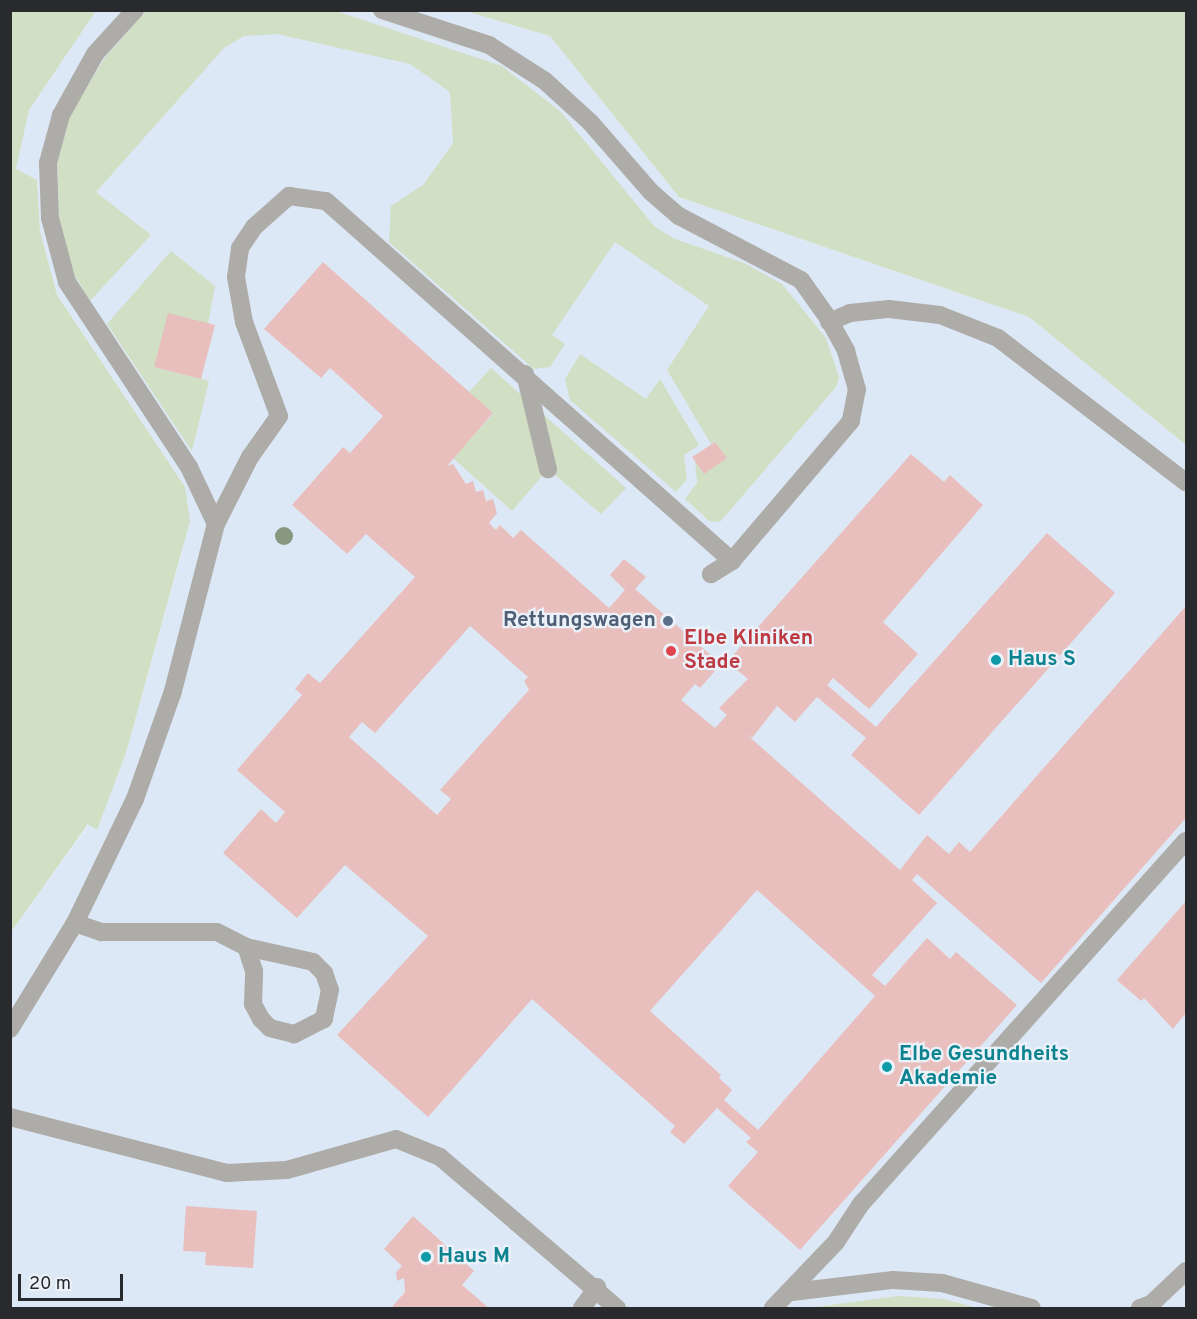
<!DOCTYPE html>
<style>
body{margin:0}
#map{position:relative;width:1197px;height:1319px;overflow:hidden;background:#ecf2fa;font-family:Overpass,sans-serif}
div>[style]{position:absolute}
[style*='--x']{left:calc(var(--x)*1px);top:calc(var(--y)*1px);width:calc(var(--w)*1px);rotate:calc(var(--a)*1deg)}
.built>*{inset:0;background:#dde8f6}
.green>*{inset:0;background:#d1dfc4}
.building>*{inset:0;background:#e9bfbe}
.service>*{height:18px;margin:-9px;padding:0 9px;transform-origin:9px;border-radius:9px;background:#aeaca8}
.minor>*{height:18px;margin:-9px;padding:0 9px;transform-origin:9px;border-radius:9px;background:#aeaca8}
.trees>*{width:18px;height:18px;margin:-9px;border-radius:50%;background:#889780}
.dots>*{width:16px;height:16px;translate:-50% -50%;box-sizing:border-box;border:3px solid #ecf2fa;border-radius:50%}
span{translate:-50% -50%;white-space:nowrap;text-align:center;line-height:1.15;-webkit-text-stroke:4.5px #ecf2fa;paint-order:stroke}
.service-label{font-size:21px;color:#4e5e75;font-weight:700}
.right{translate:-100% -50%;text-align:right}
.health-label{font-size:21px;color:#be3a42;font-weight:700}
.left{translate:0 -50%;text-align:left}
.culture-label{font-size:21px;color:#0d838f;font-weight:700}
.frame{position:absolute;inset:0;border:12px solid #282a2d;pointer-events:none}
.scale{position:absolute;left:18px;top:1274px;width:105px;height:27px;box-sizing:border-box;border:3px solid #282a2d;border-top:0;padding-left:8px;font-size:18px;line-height:21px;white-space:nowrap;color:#282a2d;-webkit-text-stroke:4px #ecf2fa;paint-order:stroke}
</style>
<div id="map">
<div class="built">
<i style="clip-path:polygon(96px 11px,465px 11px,550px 36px,679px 197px,1029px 317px,1186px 445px,1186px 1308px,11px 1308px,11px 932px,89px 824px,97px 829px,126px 753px,183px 548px,185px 487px,57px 295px,40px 231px,37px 180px,16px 169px,29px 110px)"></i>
</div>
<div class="green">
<i style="clip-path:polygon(11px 10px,96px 11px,29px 110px,16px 169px,37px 180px,40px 231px,57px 295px,185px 487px,190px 521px,126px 753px,97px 830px,88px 824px,11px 932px)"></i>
<i style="clip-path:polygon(146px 11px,336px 11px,502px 66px,561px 112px,654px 226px,675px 239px,744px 263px,782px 284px,826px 338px,839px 377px,836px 387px,720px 522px,709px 521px,685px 499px,697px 483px,695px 461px,704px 474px,726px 458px,715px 442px,711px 444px,667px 370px,709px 306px,615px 242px,552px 335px,565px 344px,550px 367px,534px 369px,389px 242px,391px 206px,423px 185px,453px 143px,450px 92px,410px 64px,277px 34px,244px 36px,224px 48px,96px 192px,151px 235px,90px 301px,74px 274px,60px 229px,57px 163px,70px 116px,103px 60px)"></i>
<i style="clip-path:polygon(465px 11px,1186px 11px,1186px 445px,1029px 317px,679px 197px,550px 36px)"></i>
<i style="clip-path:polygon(171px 251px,215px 286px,208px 324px,154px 367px,209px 381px,192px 451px,107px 324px)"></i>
<i style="clip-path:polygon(580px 354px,646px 399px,660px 379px,699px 445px,684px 455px,687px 479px,676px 492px,570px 400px,565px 379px)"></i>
<i style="clip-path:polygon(491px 368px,626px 488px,601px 514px,548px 469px,512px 511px,453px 458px,493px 414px,469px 392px)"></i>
<i style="clip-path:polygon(898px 1296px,943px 1299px,978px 1308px,808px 1308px)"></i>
</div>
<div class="building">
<i style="clip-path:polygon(evenodd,323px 262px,493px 413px,447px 466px,453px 464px,466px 484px,473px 481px,476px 492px,483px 490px,486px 501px,493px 499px,497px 513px,489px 523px,496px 530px,500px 525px,513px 538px,521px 530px,609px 608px,625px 590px,610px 575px,624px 559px,646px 577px,635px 589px,721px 664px,700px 688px,695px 684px,681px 700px,715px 728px,727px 715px,719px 708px,748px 679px,727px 662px,911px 454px,944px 482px,950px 475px,983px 505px,883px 622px,918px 654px,869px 709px,833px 678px,827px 685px,876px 727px,1047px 533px,1115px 593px,919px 815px,851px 755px,866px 738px,817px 697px,795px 722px,777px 706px,752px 738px,745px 733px,900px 870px,927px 835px,949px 854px,959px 842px,970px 852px,1186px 606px,1186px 818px,1041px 983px,917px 874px,912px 880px,937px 903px,872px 975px,885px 986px,927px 938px,950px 959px,956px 952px,1017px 1005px,800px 1250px,728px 1186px,758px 1152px,746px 1142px,751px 1138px,717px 1108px,684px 1144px,670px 1132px,675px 1126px,532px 999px,428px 1117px,337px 1035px,428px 936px,345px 865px,297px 918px,223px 853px,261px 809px,276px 823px,285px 812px,237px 770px,302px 695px,295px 689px,308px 673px,320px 683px,415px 577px,366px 534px,347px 554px,292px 505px,343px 447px,350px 453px,383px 416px,330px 368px,321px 378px,264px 329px,323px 262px,470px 626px,528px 677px,524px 681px,529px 690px,440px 790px,451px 799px,437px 815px,349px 737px,362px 722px,375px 733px,470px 626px,323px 262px,757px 890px,875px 996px,758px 1130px,724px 1100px,732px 1090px,719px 1078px,721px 1075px,650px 1011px,757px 890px)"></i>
<i style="clip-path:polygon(168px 313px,215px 325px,201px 379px,154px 367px)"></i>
<i style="clip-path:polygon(715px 442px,727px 458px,704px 474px,692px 457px)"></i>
<i style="clip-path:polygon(1186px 901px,1186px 1013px,1173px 1029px,1144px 998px,1141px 1001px,1117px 980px)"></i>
<i style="clip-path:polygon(186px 1206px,257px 1211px,253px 1268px,205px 1265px,206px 1252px,183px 1251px)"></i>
<i style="clip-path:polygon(413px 1216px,474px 1271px,462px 1285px,489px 1308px,391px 1308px,405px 1292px,404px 1278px,397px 1281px,396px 1272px,402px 1266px,384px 1249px)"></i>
</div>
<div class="service">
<i style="--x:135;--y:10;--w:59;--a:132.3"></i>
<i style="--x:95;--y:54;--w:70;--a:119.1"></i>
<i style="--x:61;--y:115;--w:50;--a:105.2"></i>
<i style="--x:48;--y:163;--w:55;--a:87.9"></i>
<i style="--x:50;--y:218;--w:66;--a:75.1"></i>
<i style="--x:67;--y:282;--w:222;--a:56.6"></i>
<i style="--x:189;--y:467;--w:63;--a:64.7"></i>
<i style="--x:382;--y:10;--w:113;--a:18.1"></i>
<i style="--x:489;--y:45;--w:67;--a:32.7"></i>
<i style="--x:545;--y:81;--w:61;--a:42.3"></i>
<i style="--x:590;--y:122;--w:93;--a:48.9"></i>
<i style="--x:651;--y:192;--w:37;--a:41"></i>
<i style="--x:679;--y:216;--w:138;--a:27.7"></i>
<i style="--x:801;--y:280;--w:47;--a:54.6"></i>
<i style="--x:828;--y:318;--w:38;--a:61"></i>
<i style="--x:846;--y:351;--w:40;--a:74"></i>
<i style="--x:857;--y:389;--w:33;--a:101"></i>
<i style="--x:851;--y:421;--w:184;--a:130.4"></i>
<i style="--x:732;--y:561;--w:25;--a:148"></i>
<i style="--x:244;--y:322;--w:46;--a:-100.1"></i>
<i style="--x:236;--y:277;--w:29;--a:-82"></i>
<i style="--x:240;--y:248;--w:25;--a:-56"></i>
<i style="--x:254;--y:227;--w:47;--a:-41.5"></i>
<i style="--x:289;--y:196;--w:37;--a:8"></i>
<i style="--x:326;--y:201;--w:543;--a:41.56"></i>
<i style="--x:829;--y:322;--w:23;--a:-23"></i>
<i style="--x:850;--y:313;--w:39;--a:-6"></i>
<i style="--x:889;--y:309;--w:51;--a:6.7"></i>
<i style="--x:940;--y:315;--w:62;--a:21.6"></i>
<i style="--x:998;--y:338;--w:237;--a:37.5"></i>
<i style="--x:525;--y:374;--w:98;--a:76.4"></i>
<i style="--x:75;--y:923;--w:28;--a:19"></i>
<i style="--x:101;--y:932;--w:116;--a:0"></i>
<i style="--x:217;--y:932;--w:33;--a:27"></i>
<i style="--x:246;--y:947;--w:69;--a:12.6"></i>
<i style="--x:313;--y:962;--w:16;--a:45"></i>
<i style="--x:324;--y:973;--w:18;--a:71"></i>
<i style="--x:330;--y:990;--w:30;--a:102"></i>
<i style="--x:324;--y:1019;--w:34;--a:153"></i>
<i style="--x:294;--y:1034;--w:25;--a:-166"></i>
<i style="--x:270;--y:1028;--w:13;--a:-135"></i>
<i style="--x:261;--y:1019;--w:17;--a:-118"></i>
<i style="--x:253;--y:1004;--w:33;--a:-88"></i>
<i style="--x:254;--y:971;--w:25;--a:-108"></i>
<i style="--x:10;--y:1117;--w:224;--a:14.5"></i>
<i style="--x:227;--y:1173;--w:60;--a:-2.9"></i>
<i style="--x:287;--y:1170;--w:113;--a:-15.9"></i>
<i style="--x:396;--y:1139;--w:48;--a:22.2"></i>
<i style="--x:440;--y:1157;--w:233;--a:40.5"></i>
<i style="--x:792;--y:1292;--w:102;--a:-6.8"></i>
<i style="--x:893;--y:1280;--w:49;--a:3.5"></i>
<i style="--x:942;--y:1283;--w:93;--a:15.5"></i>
<i style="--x:582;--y:1308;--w:26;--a:-54"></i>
<i style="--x:773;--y:1308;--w:91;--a:-46.3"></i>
<i style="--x:836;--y:1242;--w:45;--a:-56.7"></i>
<i style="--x:861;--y:1204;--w:487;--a:-48.2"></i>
<i style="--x:1140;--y:1308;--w:12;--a:-20"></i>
<i style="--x:1151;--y:1304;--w:48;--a:-43.3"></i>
</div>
<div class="minor">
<i style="--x:10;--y:1029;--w:124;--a:-58.5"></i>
<i style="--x:75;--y:923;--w:138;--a:-64.2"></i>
<i style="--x:135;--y:799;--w:114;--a:-70.6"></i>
<i style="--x:173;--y:691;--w:172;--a:-75.6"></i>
<i style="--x:216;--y:524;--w:75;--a:-63.1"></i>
<i style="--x:250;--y:457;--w:50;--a:-54.7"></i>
<i style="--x:279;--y:416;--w:100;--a:-110.4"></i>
</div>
<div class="trees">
<i style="left:284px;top:536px"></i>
</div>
<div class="dots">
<i style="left:668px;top:621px;background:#5c6f8a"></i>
<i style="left:671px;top:651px;background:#e0444e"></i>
<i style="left:996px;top:660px;background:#0f9aa8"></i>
<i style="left:887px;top:1067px;background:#0f9aa8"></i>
<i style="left:426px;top:1257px;background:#0f9aa8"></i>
</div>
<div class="service-label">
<span class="right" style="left:656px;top:621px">Rettungswagen</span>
</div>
<div class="health-label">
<span class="left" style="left:684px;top:651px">Elbe Kliniken<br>Stade</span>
</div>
<div class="culture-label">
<span class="left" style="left:1008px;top:660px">Haus S</span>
<span class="left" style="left:899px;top:1067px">Elbe Gesundheits<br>Akademie</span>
<span class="left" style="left:438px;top:1257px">Haus M</span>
</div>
<div class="frame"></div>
<div class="scale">20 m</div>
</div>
